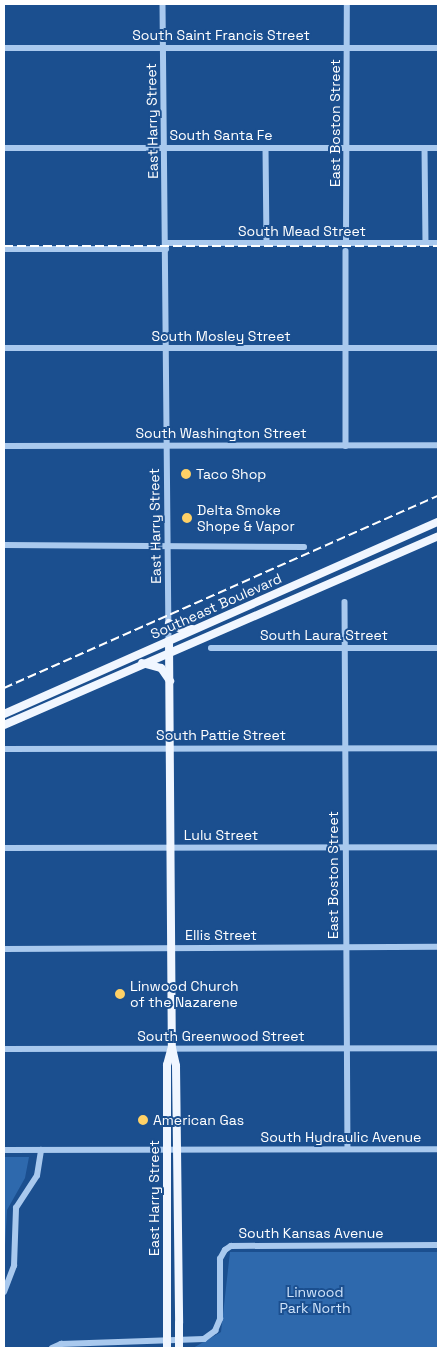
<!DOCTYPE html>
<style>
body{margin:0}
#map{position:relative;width:442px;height:1352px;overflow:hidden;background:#1b4f8f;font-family:"Space Grotesk",sans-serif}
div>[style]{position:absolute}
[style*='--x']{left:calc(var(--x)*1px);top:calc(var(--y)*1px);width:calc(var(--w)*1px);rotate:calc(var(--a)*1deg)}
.green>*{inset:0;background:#2e69ad}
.minor>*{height:5.5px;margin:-2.75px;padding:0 2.75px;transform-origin:2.75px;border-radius:2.75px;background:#a9c9ee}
.major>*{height:8px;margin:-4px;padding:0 4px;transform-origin:4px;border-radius:4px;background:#f0f6ff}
.rail>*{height:2px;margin-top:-1px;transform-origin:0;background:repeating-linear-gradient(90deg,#fff 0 9px,transparent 0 13px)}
.major-bridge>*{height:8px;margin:-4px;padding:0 4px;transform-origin:4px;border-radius:4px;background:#f0f6ff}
.dots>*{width:14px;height:14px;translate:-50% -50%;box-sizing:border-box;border:2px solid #1b4f8f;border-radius:50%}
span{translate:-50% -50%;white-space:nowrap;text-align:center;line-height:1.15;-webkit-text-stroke:4px #1b4f8f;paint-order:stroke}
.street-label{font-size:14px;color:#fff}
.poi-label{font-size:14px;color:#fff}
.left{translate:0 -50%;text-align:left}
.park-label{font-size:14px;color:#cfe3fa}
.frame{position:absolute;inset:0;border:5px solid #fff;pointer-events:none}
</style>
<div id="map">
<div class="green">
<i style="clip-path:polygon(4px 1157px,29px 1157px,25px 1178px,7px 1210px,4px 1263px)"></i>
<i style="clip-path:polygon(230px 1252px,438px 1252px,438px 1348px,193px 1348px,221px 1332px)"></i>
</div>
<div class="minor">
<i style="--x:163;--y:4;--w:637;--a:89.46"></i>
<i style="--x:4;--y:48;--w:434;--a:0"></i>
<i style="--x:4;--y:148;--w:434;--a:0"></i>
<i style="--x:266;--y:148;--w:95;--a:89.4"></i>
<i style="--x:425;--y:148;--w:95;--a:89.4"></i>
<i style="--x:166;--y:243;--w:272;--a:0"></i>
<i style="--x:346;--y:243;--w:239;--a:-89.8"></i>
<i style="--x:4;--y:249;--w:162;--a:0"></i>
<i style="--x:346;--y:251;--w:195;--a:90"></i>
<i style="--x:4;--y:348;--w:434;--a:0"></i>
<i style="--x:4;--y:446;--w:434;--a:-0.1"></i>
<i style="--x:4;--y:545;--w:300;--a:0.4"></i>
<i style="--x:345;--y:602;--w:547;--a:89.69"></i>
<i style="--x:211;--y:648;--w:227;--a:0"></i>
<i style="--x:4;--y:749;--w:434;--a:-0.1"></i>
<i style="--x:4;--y:848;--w:434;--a:-0.1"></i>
<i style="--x:4;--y:949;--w:434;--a:-0.3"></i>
<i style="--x:4;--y:1049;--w:434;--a:-0.1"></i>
<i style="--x:4;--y:1150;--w:434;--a:-0.1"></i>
<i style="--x:4;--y:1292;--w:28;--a:-69"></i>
<i style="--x:14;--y:1266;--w:58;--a:-88"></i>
<i style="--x:16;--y:1208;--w:38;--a:-57"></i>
<i style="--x:37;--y:1176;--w:26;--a:-81"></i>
<i style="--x:52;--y:1348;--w:10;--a:-24"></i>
<i style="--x:61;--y:1344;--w:143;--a:-2"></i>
<i style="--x:204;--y:1339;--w:14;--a:-36"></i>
<i style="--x:215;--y:1331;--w:13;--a:-67"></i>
<i style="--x:220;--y:1319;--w:60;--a:-90"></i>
<i style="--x:220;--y:1259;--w:10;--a:-61"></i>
<i style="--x:225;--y:1250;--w:7;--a:-34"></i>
<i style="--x:231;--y:1246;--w:207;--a:-0.3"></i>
</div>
<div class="major">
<i style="--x:169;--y:623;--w:16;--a:27"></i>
<i style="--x:183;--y:630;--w:9;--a:-6"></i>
<i style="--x:169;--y:641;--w:407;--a:89.6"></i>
<i style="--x:172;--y:1048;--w:18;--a:77"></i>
<i style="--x:176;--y:1066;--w:257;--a:89.3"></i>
<i style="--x:142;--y:663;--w:20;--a:15"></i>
<i style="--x:161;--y:668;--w:16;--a:55"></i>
<i style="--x:4;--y:714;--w:475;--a:-23.9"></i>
<i style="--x:4;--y:725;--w:473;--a:-23.5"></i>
<i style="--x:167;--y:1323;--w:258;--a:-90"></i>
<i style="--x:167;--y:1065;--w:16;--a:-75"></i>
</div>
<div class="rail">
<i style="--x:4;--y:246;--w:434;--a:0"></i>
<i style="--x:4;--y:688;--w:475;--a:-23.9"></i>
</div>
<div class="major-bridge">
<i style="--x:179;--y:1323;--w:25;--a:90"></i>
<i style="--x:167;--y:1348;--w:25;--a:-90"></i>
</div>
<div class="dots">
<i style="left:186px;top:474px;background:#ffd166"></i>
<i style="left:187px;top:518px;background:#ffd166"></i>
<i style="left:120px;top:994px;background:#ffd166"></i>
<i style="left:143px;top:1120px;background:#ffd166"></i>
</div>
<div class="street-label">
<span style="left:221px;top:35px">South Saint Francis Street</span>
<span style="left:152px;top:121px;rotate:-91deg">East Harry Street</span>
<span style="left:335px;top:123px;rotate:-90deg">East Boston Street</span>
<span style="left:221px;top:135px">South Santa Fe</span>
<span style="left:302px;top:231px">South Mead Street</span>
<span style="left:221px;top:336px">South Mosley Street</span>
<span style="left:221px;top:433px">South Washington Street</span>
<span style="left:155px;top:526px;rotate:-91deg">East Harry Street</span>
<span style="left:216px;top:606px;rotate:-24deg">Southeast Boulevard</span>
<span style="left:324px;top:635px">South Laura Street</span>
<span style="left:221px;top:735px">South Pattie Street</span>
<span style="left:221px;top:835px">Lulu Street</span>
<span style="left:333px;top:875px;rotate:-90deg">East Boston Street</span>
<span style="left:221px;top:935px">Ellis Street</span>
<span style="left:221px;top:1036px">South Greenwood Street</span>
<span style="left:341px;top:1137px">South Hydraulic Avenue</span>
<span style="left:154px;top:1198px;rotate:-90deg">East Harry Street</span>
<span style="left:311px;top:1233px">South Kansas Avenue</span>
</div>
<div class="poi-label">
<span class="left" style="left:196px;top:474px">Taco Shop</span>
<span class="left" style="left:197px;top:518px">Delta Smoke<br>Shope &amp; Vapor</span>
<span class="left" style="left:130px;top:994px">Linwood Church<br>of the Nazarene</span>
<span class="left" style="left:153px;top:1120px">American Gas</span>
</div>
<div class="park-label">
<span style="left:315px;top:1300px">Linwood<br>Park North</span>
</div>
<div class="frame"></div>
</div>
